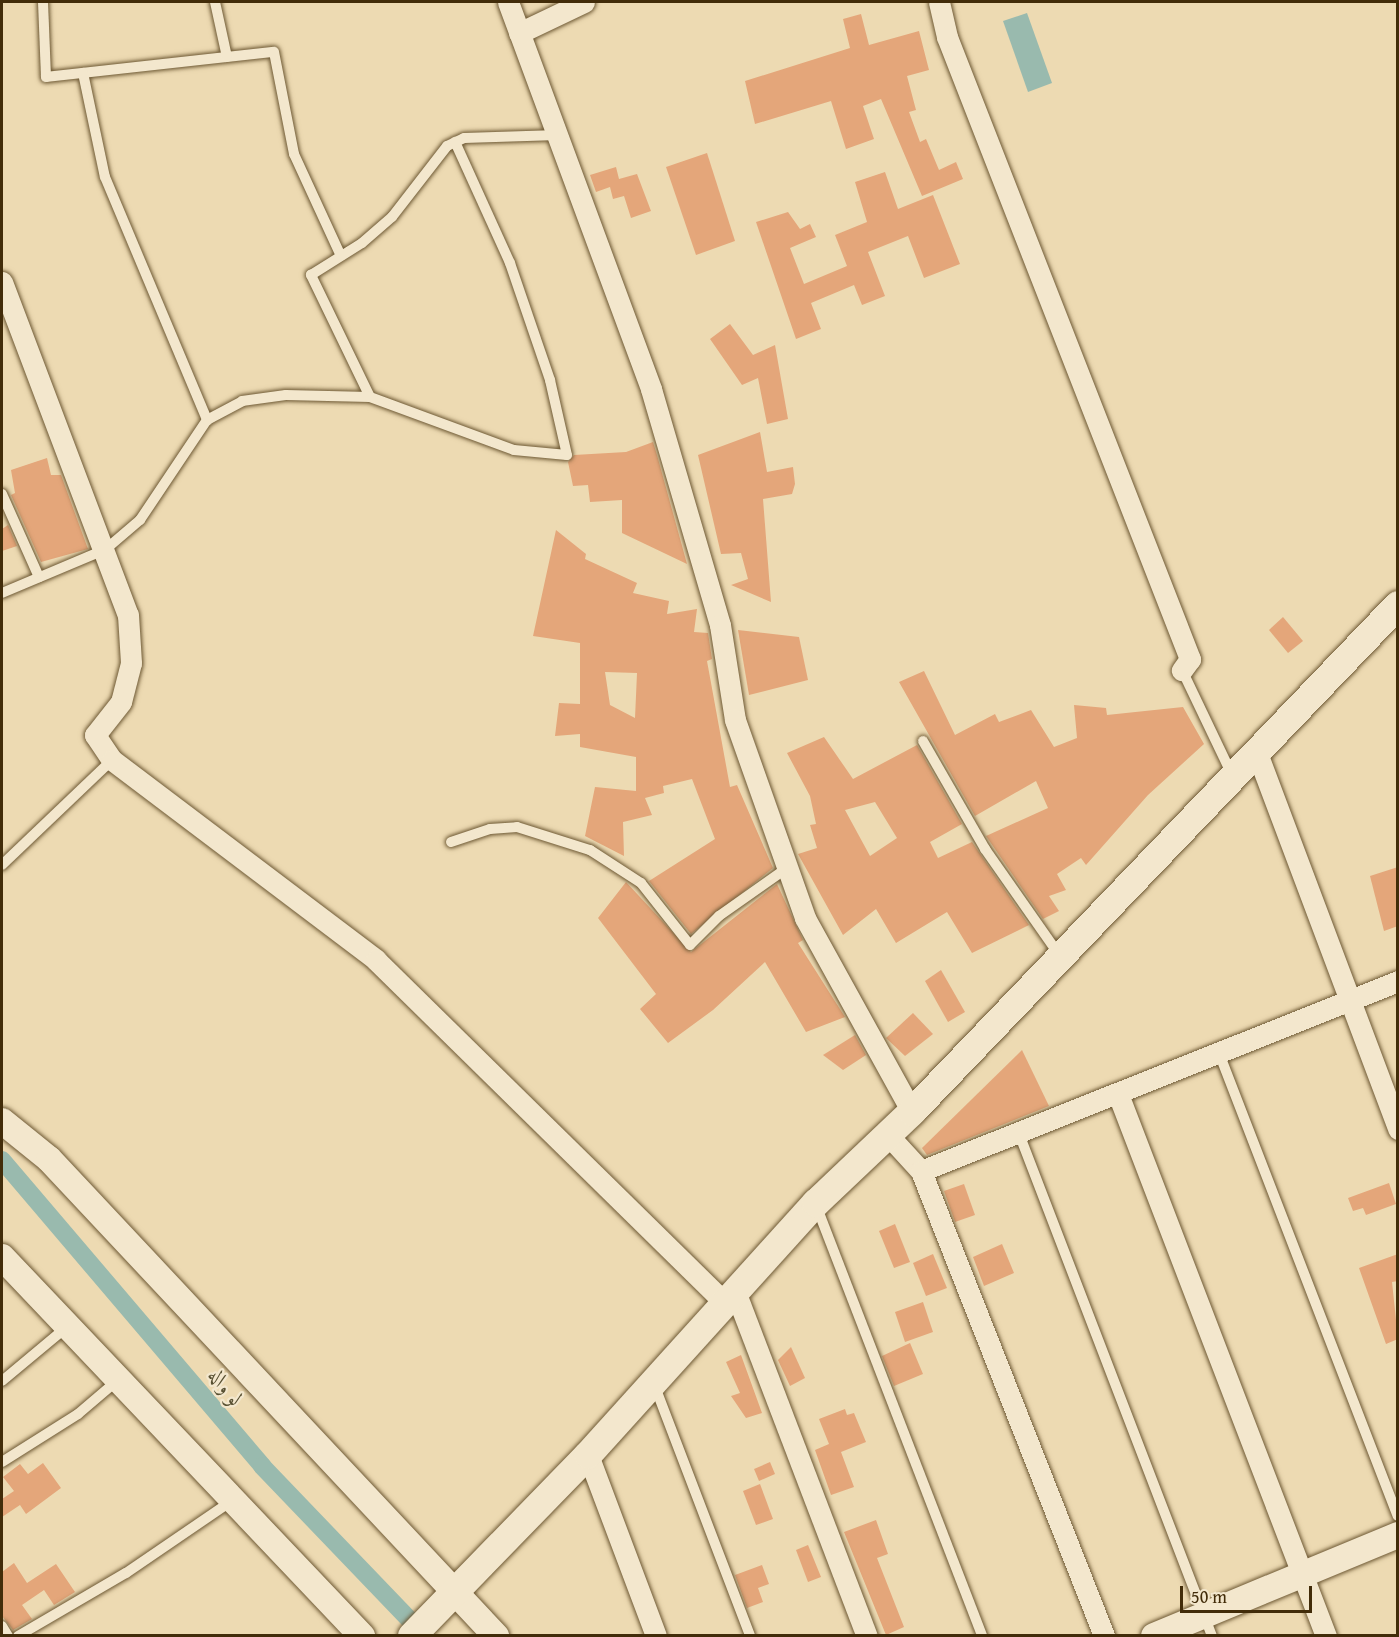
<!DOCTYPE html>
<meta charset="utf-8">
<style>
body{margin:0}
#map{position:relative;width:1399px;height:1637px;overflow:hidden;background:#eddab2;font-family:"Gentium Book Plus",Amiri,serif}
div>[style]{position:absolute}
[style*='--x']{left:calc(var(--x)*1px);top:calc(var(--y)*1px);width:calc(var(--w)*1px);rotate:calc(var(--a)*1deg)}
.water>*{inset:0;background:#99baae}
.canal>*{height:18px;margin:-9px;padding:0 9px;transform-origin:9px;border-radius:9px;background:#99baae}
.building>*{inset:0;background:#e4a67a}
.roads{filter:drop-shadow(0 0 2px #6d5833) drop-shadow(0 0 2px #6d5833)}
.service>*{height:10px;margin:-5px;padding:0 5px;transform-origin:5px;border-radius:5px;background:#f3e7cd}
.minor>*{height:21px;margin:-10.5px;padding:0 10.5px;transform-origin:10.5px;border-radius:10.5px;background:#f3e7cd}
.tertiary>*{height:26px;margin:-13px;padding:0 13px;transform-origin:13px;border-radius:13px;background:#f3e7cd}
.secondary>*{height:28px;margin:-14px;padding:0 14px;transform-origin:14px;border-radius:14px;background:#f3e7cd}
span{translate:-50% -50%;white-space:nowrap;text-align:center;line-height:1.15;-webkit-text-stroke:4.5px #f3e7cd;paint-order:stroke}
.water-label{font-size:22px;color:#585032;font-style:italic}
.frame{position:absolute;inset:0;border:3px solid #422c09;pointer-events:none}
.scale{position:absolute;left:1180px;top:1586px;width:132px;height:27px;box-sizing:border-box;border:3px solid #422c09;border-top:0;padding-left:8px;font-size:18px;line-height:21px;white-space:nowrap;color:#422c09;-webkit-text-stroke:4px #f3e7cd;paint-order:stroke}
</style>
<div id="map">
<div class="water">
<i style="clip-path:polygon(1027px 13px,1052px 83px,1028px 92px,1003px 21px)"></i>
</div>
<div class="canal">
<i style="--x:2;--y:1160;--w:402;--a:49.6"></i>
<i style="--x:262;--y:1466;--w:236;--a:46.2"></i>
</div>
<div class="building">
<i style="clip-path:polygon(861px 14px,869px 45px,919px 31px,929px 70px,907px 76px,916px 110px,909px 112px,920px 142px,926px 139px,939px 170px,956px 162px,963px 179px,922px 196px,881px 99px,863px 106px,874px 139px,846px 149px,831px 101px,755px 124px,745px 81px,850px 48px,843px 19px)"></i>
<i style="clip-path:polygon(707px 153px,735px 241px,696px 255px,666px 167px)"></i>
<i style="clip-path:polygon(616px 167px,619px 179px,637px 174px,651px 211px,631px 218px,624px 196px,613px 199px,610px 187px,596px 192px,590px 175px)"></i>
<i style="clip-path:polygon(885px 172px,898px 209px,933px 195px,960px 264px,924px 278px,908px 236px,868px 252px,885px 296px,862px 305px,854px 285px,811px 303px,821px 329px,796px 339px,756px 222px,788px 212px,800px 229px,810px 224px,816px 237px,790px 248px,804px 284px,847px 266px,835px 235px,867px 222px,855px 182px)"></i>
<i style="clip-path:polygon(730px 324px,753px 355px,775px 345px,788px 419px,767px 424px,758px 378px,742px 385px,710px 339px)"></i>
<i style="clip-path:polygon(760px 432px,767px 472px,793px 467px,795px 484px,792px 494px,763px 499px,771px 602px,731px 585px,748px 579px,741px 553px,721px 554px,698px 455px)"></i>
<i style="clip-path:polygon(653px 442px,657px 455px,687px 564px,622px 533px,622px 500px,590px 502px,588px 485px,573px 486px,568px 462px,574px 455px,626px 452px)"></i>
<i style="clip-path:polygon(47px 458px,51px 475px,61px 475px,88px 549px,41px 562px,11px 495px,15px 493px,11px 470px)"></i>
<i style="clip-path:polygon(8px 525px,17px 546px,2px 551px,2px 529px)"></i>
<i style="clip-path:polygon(evenodd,556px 530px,586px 554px,585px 559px,637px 583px,633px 593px,669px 601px,667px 614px,697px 609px,694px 632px,708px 633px,712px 659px,707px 661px,730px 787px,737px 785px,773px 868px,691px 934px,649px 881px,715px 839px,692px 779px,663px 786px,664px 793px,645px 798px,652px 815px,623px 822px,624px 856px,585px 836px,595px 787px,636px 791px,636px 757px,580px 747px,580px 734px,555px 736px,559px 703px,580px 704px,580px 643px,533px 636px,556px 530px,605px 672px,637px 673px,635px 718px,610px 705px,605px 672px)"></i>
<i style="clip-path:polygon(1283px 617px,1303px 641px,1288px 653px,1269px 630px)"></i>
<i style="clip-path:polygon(738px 630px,799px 637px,808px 680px,749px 695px)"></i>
<i style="clip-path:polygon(924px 671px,955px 735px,995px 714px,999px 722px,1031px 710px,1054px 747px,1077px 738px,1074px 705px,1106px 708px,1107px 715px,1183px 707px,1204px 744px,1148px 795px,1086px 865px,1081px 858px,1057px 874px,1066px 890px,1049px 896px,1059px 911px,1043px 919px,986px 836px,1048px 808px,1036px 781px,975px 816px,899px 682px)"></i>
<i style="clip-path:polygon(evenodd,824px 737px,853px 779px,917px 745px,962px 824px,930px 842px,938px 858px,972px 842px,1029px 925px,972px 953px,947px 912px,896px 943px,876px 909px,843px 935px,798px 854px,817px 848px,810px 825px,816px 824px,810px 796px,787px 753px,824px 737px,875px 802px,897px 838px,870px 856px,845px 810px,875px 802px)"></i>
<i style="clip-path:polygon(1398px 867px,1398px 926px,1384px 931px,1370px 876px)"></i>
<i style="clip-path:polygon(626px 882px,691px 952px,777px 884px,803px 940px,798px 943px,845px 1017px,806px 1032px,765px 962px,713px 1010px,668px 1043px,640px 1009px,656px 994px,598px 918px)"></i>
<i style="clip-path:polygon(941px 970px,965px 1012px,948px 1022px,925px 981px)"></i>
<i style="clip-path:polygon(913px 1013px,933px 1034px,905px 1056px,886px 1038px)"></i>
<i style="clip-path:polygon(855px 1035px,866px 1055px,843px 1070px,823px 1055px)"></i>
<i style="clip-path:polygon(1022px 1050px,1049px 1106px,927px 1155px,922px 1148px)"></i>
<i style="clip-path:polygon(1389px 1183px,1396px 1204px,1366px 1215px,1363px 1208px,1353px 1211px,1348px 1198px)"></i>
<i style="clip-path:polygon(964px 1184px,975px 1215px,955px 1222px,944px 1191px)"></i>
<i style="clip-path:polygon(895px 1224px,910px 1262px,894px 1268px,879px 1231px)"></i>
<i style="clip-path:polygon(1002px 1244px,1014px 1273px,984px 1286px,973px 1257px)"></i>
<i style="clip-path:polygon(933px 1254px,947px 1288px,926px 1296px,913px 1263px)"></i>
<i style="clip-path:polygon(1398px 1254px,1398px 1281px,1392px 1282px,1398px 1339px,1386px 1344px,1359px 1268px)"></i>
<i style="clip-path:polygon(923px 1302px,933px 1332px,905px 1342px,895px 1312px)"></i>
<i style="clip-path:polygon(910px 1343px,923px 1374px,894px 1386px,882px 1356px)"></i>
<i style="clip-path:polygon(791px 1347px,805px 1378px,790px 1386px,778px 1360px)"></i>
<i style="clip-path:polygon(741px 1355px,762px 1413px,746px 1418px,731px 1396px,740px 1393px,726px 1362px)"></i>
<i style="clip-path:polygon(845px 1409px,847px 1415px,854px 1413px,866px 1442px,841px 1452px,854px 1487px,831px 1495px,815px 1450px,829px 1444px,819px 1419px)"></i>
<i style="clip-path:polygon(770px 1462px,775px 1474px,759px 1481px,754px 1469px)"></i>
<i style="clip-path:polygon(43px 1463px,61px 1488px,26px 1514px,20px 1505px,2px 1517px,2px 1499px,14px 1491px,3px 1477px,20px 1464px,28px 1474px)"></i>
<i style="clip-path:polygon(760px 1484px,773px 1519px,756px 1525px,743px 1491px)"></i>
<i style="clip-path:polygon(876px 1520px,888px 1554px,877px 1558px,904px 1627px,886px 1635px,844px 1532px)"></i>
<i style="clip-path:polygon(808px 1545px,821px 1577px,808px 1582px,796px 1550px)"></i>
<i style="clip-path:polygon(14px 1563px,27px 1583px,56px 1564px,75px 1592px,54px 1605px,44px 1590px,22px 1605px,32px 1619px,13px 1630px,2px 1616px,2px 1572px)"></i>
<i style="clip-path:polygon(762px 1565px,769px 1584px,758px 1588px,763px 1602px,747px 1608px,735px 1575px)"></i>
</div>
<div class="roads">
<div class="service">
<i style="--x:43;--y:2;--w:75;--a:87.7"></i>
<i style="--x:46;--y:77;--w:229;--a:-6.3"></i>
<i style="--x:274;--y:52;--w:104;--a:78.9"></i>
<i style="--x:294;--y:154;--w:112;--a:65.3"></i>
<i style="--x:215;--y:2;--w:56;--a:77.7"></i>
<i style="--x:83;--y:73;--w:106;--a:78.1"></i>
<i style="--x:105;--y:177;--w:264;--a:67.2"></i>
<i style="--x:370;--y:397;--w:136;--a:-115.8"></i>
<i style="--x:311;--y:275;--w:60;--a:-32.1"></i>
<i style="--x:362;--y:243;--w:40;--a:-41"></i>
<i style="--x:392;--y:217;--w:90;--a:-52.2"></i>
<i style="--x:447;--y:146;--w:19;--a:-25"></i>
<i style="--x:464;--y:138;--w:94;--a:-1.8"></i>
<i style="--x:2;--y:494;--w:91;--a:66"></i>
<i style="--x:2;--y:593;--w:113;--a:-22.9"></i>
<i style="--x:106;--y:549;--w:45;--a:-40.5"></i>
<i style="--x:140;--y:520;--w:120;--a:-56.2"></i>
<i style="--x:207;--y:420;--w:40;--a:-28"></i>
<i style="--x:242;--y:401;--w:44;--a:-7.8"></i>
<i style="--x:286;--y:395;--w:84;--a:1.4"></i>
<i style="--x:370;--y:397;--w:153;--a:20.2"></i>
<i style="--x:514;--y:450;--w:53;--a:5.4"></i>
<i style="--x:567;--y:455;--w:77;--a:-102.8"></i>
<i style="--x:550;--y:380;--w:124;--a:-108.9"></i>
<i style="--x:510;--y:263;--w:133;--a:-114.4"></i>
<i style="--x:1182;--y:670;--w:116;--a:64.5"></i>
<i style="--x:923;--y:741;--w:125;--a:60.1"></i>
<i style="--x:985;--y:849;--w:131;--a:55"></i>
<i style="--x:451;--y:842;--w:41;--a:-18.4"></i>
<i style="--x:490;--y:829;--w:27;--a:-4"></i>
<i style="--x:517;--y:827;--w:77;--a:17.5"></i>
<i style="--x:590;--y:850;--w:61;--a:32.9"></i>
<i style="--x:641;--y:883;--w:79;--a:51.7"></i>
<i style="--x:690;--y:945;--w:41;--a:-45"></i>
<i style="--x:719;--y:916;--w:83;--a:-35.2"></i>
<i style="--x:2;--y:865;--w:152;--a:-43.7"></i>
<i style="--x:1219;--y:1053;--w:496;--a:68.9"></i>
<i style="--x:1018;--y:1131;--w:541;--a:68.99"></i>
<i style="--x:816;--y:1205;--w:462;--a:68.9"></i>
<i style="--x:2;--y:1381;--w:86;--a:-39.8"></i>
<i style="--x:654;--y:1384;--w:270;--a:69.1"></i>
<i style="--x:2;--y:1462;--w:90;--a:-32.3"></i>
<i style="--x:78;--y:1414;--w:54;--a:-40.5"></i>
<i style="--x:2;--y:1626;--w:12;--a:59"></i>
<i style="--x:18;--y:1636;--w:125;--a:-30.3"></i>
<i style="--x:126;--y:1573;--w:130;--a:-34.3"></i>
</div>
<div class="minor">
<i style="--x:508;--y:2;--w:413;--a:69.7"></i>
<i style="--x:651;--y:389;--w:246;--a:73.7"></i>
<i style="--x:720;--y:625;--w:96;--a:81"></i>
<i style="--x:735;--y:720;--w:210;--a:70.5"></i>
<i style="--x:805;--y:918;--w:222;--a:61.1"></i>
<i style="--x:939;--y:2;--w:36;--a:77"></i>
<i style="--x:947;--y:37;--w:668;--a:68.66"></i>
<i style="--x:1190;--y:659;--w:14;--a:126"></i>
<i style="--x:519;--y:33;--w:72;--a:-25.5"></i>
<i style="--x:2;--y:282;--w:356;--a:69.3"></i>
<i style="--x:128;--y:615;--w:48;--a:86.4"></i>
<i style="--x:131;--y:663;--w:40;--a:104.4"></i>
<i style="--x:121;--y:702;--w:42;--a:128.2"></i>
<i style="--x:95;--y:735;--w:30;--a:56"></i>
<i style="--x:112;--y:760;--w:331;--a:37.1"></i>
<i style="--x:376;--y:960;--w:488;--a:44.5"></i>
<i style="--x:1257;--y:753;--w:402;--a:69.4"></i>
<i style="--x:1118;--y:1094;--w:581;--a:69.01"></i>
<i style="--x:888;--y:1135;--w:49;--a:47.5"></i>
<i style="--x:921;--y:1171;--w:513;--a:-21.72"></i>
<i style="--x:921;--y:1171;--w:500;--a:68.5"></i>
<i style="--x:735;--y:1291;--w:369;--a:69.1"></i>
<i style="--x:588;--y:1455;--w:193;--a:69.4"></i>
</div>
<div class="tertiary">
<i style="--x:2;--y:1121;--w:60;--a:39"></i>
<i style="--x:49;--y:1159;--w:654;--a:46.86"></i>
<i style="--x:2;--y:1257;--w:523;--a:46.47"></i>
<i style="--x:1154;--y:1636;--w:264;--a:-22.5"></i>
</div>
<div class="secondary">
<i style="--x:412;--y:1636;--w:252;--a:-45.8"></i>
<i style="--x:588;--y:1455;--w:340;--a:-47.9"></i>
<i style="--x:816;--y:1203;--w:132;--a:-43.5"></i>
<i style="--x:912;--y:1112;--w:702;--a:-46.21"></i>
</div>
</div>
<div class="water-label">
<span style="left:226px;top:1387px;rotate:50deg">لو واله</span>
</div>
<div class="frame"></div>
<div class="scale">50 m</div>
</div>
